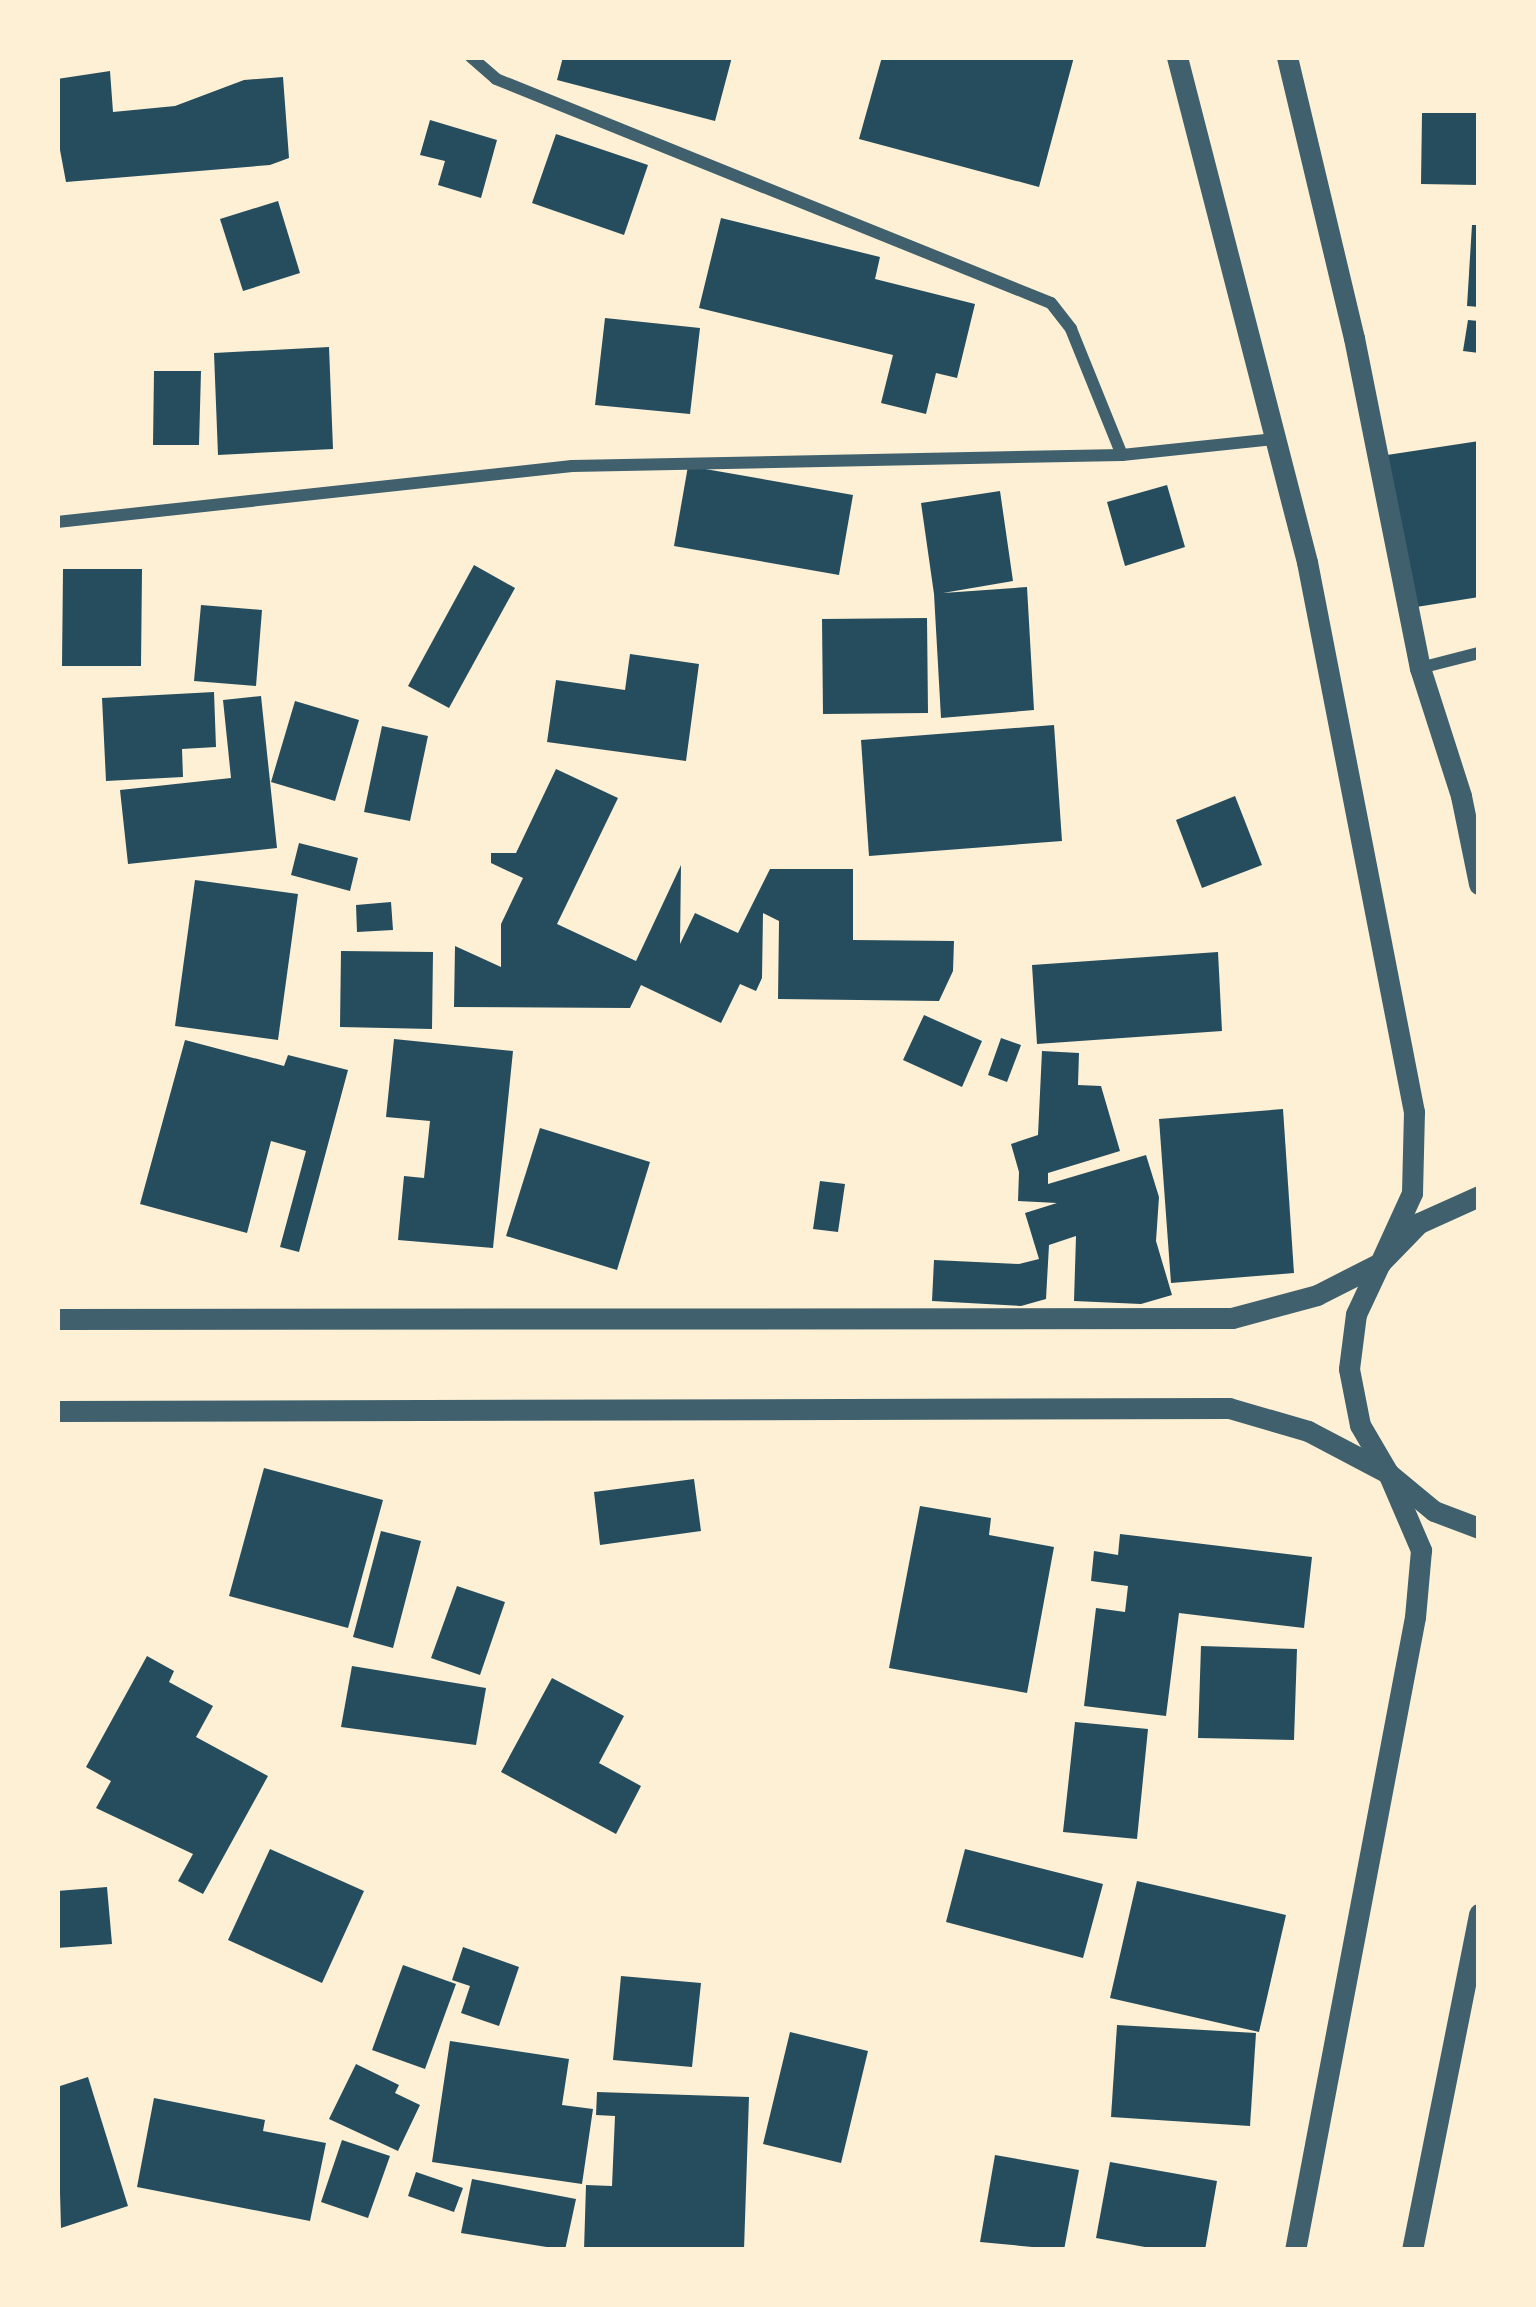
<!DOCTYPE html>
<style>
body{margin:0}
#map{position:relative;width:1536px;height:2307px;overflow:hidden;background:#fdf0d5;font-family:Jost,sans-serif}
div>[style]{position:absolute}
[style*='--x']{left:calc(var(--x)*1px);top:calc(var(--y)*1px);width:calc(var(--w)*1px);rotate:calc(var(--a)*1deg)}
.building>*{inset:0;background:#264d5e}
.minor>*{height:12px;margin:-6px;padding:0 6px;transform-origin:6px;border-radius:6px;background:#3f606c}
.tertiary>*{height:21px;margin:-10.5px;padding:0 10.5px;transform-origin:10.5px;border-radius:10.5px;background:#3f606c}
span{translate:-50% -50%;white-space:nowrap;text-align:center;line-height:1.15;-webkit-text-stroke:9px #fdf0d5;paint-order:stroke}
.frame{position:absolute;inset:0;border:60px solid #fdf0d5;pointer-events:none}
</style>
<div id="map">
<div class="building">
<i style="clip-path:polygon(563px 57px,732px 57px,715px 121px,557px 80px)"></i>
<i style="clip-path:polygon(882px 57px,1074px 57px,1039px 187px,859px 139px)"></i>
<i style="clip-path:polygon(110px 71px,113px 112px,175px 106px,244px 80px,283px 77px,289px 158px,270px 165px,66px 182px,57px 134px,57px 79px)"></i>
<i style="clip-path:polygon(1422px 113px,1479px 113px,1479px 185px,1421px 184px)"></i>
<i style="clip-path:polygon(430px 120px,497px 140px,481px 198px,438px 185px,445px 161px,420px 155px)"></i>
<i style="clip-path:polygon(556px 134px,648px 165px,624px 235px,532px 203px)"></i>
<i style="clip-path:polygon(278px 201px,300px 273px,243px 291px,220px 219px)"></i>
<i style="clip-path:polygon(721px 218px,880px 257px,875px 279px,975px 304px,957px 378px,936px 373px,926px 414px,881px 403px,893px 355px,699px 308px)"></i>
<i style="clip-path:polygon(1472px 225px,1479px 225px,1479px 307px,1467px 306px)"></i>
<i style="clip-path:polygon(605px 318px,700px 328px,690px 414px,595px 405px)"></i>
<i style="clip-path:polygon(1468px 320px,1479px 321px,1479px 353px,1463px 351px)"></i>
<i style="clip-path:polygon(329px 347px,333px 449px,218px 455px,214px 353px)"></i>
<i style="clip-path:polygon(154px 371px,201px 371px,199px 445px,153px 445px)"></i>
<i style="clip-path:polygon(1479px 441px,1479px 597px,1410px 608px,1387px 455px)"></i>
<i style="clip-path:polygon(688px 466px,853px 495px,839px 575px,674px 546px)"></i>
<i style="clip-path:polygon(1167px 485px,1185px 547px,1125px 566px,1107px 502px)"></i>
<i style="clip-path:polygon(1000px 491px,1013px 581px,943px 593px,1027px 587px,1034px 710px,941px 718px,934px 594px,921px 503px)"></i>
<i style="clip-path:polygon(474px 565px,515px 588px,449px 708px,408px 686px)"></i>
<i style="clip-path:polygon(63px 569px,142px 569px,141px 666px,62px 666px)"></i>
<i style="clip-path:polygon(201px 605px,262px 610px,256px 686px,194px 681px)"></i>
<i style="clip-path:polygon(927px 618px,928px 713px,823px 714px,822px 619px)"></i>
<i style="clip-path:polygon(630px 654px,699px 664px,686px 761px,547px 742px,556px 680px,625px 690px)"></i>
<i style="clip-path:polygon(214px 692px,216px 747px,182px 749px,183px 777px,106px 781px,102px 698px)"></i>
<i style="clip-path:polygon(261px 696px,277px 848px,128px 864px,120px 790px,231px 778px,223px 700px)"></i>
<i style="clip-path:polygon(295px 701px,359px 720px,335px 801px,271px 782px)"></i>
<i style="clip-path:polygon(1054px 725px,1062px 841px,869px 856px,861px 740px)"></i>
<i style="clip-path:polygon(382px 726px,428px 736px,410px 821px,364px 812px)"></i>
<i style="clip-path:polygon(556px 769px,618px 798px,557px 924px,636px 961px,681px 865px,680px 944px,695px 913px,738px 933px,770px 869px,853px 869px,853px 940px,954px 941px,953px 971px,939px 1001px,778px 999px,779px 921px,763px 913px,762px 978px,756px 991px,740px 984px,721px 1023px,641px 985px,630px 1008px,454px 1007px,455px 946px,501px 967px,501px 924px,523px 878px,491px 863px,491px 853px,516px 853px)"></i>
<i style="clip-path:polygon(1235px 796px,1262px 865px,1202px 888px,1176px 820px)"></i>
<i style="clip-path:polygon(299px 843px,358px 858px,350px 891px,291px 875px)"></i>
<i style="clip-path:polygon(195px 880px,298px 894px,278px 1040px,175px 1026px)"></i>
<i style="clip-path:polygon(391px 902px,393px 930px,357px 932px,356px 905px)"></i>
<i style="clip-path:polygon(341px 951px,433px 952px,432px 1029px,340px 1027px)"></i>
<i style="clip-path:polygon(1218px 952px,1222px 1031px,1037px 1044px,1032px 965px)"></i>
<i style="clip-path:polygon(924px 1015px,982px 1041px,962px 1087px,903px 1060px)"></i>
<i style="clip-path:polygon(1001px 1038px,1021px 1045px,1007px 1082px,988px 1075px)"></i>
<i style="clip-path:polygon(394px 1039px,513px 1051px,493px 1248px,398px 1240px,404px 1176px,424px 1178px,430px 1121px,386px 1117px)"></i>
<i style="clip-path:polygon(185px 1040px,284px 1066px,288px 1055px,348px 1070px,299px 1252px,280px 1247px,306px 1151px,271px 1141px,247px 1233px,140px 1204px)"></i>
<i style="clip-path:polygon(1042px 1051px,1079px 1053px,1078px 1085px,1101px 1086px,1120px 1151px,1048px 1173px,1048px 1184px,1146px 1155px,1159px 1197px,1156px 1241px,1172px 1295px,1141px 1304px,1074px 1301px,1076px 1236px,1049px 1245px,1046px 1299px,1021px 1306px,932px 1301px,934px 1260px,1019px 1264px,1039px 1259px,1025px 1213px,1057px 1203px,1018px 1201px,1019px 1172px,1011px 1144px,1038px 1135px)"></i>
<i style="clip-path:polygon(1283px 1109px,1294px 1273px,1171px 1283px,1159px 1119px)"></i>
<i style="clip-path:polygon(540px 1128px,650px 1162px,617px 1270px,506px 1236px)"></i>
<i style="clip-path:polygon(820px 1181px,845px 1184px,838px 1232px,813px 1229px)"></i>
<i style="clip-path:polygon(264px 1468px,383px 1500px,348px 1628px,229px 1596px)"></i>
<i style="clip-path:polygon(694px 1479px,701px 1531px,600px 1545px,594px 1492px)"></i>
<i style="clip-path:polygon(920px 1506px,991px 1518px,989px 1535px,1054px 1547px,1027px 1693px,889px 1668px)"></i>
<i style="clip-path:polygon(381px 1531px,421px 1541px,393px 1648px,353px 1637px)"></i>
<i style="clip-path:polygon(1120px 1534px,1312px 1557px,1304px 1628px,1179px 1613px,1166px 1716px,1084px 1706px,1096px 1608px,1125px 1612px,1128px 1586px,1091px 1581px,1094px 1551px,1118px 1555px)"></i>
<i style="clip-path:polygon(457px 1586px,505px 1602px,480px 1675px,431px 1658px)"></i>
<i style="clip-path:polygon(1201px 1646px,1297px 1649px,1294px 1740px,1198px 1738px)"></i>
<i style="clip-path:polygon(147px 1656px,174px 1671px,169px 1682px,213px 1706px,196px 1737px,268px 1776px,203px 1894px,178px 1881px,193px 1854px,96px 1808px,111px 1781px,86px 1767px)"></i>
<i style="clip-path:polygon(352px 1666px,486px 1688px,476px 1745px,341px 1727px)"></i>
<i style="clip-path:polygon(552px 1678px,624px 1716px,599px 1763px,641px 1786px,616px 1834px,501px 1772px)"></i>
<i style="clip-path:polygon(1075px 1722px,1148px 1729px,1137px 1839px,1063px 1832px)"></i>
<i style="clip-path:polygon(270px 1849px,364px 1891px,322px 1983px,228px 1940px)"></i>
<i style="clip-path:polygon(965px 1849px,1103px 1884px,1083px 1958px,946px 1922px)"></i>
<i style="clip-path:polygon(1137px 1881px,1286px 1915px,1259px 2032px,1110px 1998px)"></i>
<i style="clip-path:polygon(107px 1887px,112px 1944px,57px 1948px,57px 1891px)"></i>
<i style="clip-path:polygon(463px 1947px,519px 1967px,499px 2026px,461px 2013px,470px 1986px,452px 1980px)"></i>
<i style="clip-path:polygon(403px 1965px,456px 1984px,425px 2069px,372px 2050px)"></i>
<i style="clip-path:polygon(621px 1976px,701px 1983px,692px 2067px,613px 2060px)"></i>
<i style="clip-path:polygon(1117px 2025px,1256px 2033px,1250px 2126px,1111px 2117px)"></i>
<i style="clip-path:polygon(790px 2032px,868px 2051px,841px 2163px,763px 2144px)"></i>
<i style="clip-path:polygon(450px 2041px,569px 2059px,562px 2105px,593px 2109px,582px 2184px,432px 2162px)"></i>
<i style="clip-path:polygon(356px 2064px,399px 2085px,395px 2093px,420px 2105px,398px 2151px,329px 2119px)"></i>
<i style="clip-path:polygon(88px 2077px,128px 2206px,61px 2228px,57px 2087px)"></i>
<i style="clip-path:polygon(597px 2092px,749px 2097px,744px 2250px,584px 2250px,586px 2185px,612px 2186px,615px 2116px,596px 2115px)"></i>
<i style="clip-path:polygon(154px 2098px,265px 2120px,263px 2131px,326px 2143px,310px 2221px,137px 2187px)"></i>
<i style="clip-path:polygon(342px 2140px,390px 2156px,368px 2218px,321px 2202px)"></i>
<i style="clip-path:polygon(995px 2155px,1079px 2170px,1064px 2250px,980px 2242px)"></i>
<i style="clip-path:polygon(1110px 2162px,1217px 2181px,1205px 2250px,1161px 2250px,1096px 2238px)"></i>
<i style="clip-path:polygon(416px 2172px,463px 2188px,454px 2212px,408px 2196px)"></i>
<i style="clip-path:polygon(472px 2179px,576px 2199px,565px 2250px,461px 2233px)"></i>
</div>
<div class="minor">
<i style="--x:471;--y:57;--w:33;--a:41"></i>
<i style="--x:496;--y:79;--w:598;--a:21.98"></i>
<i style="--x:1051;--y:303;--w:33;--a:52"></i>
<i style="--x:1071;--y:329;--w:136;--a:68"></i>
<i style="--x:57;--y:522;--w:518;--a:-6.21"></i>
<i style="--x:572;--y:466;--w:550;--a:-1.15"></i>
<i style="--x:1122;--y:455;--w:154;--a:-6"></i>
<i style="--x:1420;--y:668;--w:61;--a:-14.3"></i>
</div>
<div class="tertiary">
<i style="--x:1287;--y:57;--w:289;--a:76.6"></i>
<i style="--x:1354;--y:338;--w:337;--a:78.7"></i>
<i style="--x:1420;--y:668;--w:134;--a:72.2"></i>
<i style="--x:1461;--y:796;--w:90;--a:78.4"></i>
<i style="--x:1479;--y:1196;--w:66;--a:155.8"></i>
<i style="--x:1419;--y:1223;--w:56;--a:134.3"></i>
<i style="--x:1380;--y:1263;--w:56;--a:115.2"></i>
<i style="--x:1356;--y:1314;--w:55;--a:97.3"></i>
<i style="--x:1349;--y:1369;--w:57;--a:78.9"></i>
<i style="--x:1360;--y:1425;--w:56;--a:59.7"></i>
<i style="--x:1388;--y:1473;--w:60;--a:39.6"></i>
<i style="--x:1434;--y:1511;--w:48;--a:20.7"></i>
<i style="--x:57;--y:1319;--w:1175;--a:-0.05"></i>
<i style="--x:1232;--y:1318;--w:88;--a:-15.1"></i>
<i style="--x:1317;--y:1295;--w:71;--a:-26.9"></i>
<i style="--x:1380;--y:1263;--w:77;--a:-65.4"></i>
<i style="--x:1412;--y:1193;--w:81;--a:-88.6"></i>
<i style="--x:1414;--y:1112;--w:560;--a:-101.01"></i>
<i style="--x:1307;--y:562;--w:521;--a:-104.44"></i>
<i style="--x:57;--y:1411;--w:1172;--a:-0.15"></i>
<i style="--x:1229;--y:1408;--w:82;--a:16.2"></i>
<i style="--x:1308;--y:1431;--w:90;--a:27.7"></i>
<i style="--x:1388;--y:1473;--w:84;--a:66.8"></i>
<i style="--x:1421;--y:1550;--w:67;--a:95.1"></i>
<i style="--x:1415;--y:1617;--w:644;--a:100.73"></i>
<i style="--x:1412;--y:2250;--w:343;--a:-78.7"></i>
</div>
<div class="frame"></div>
</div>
